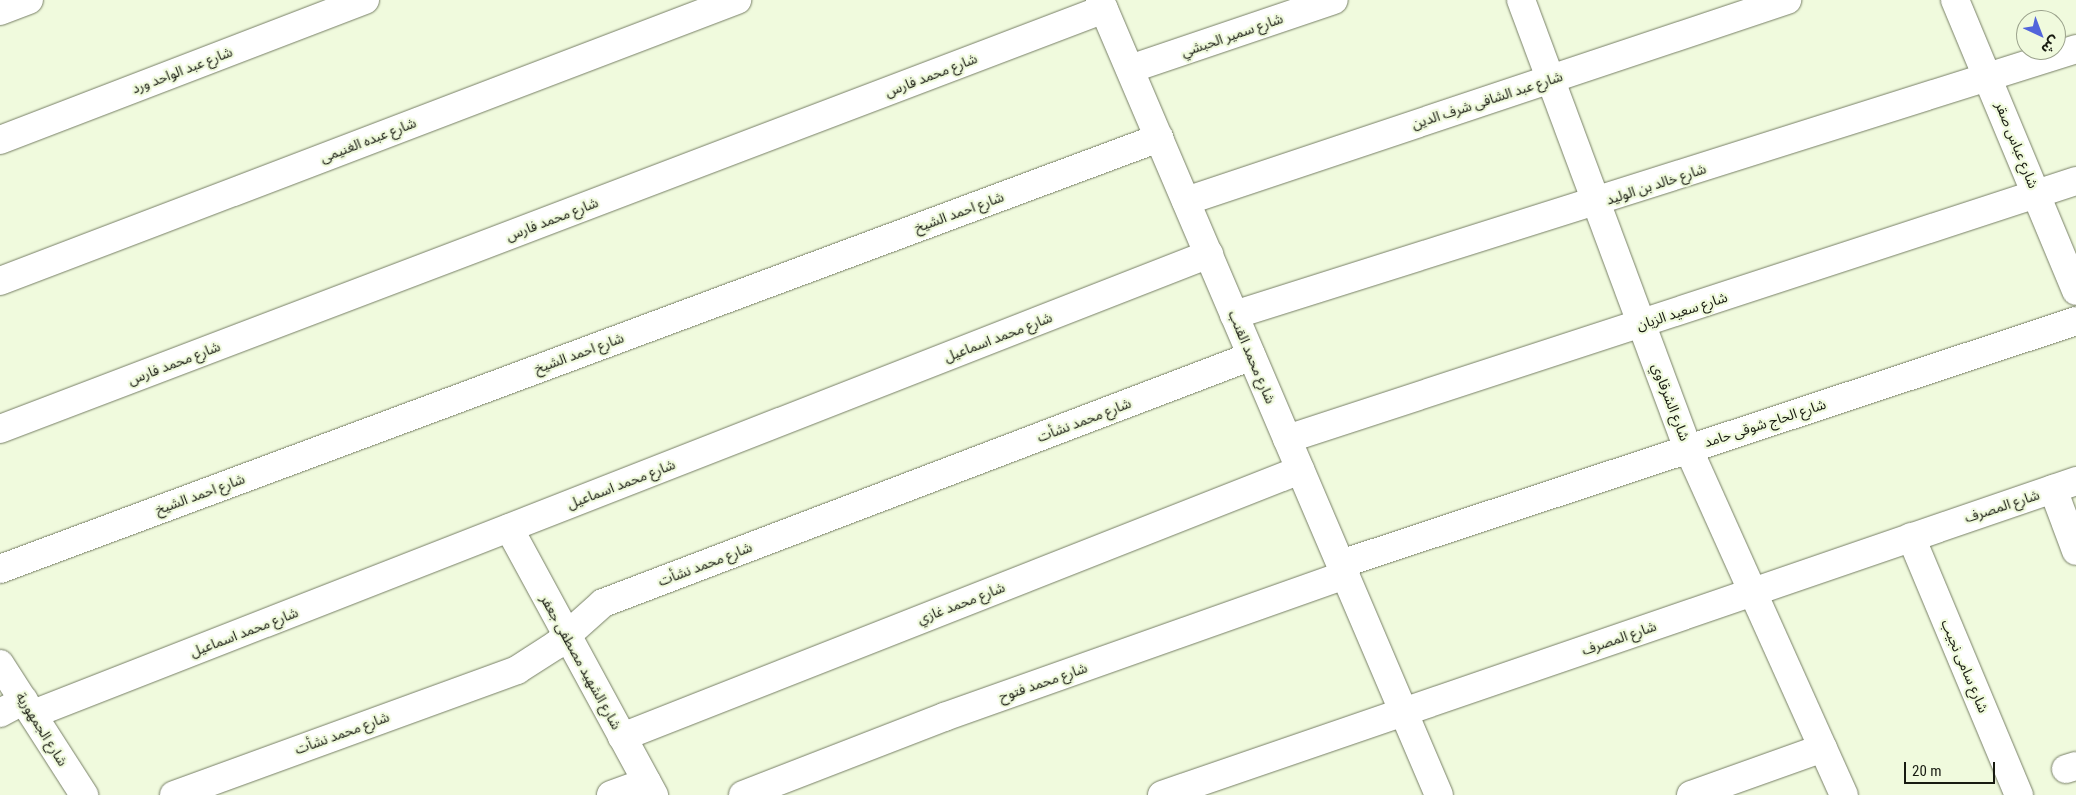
<!DOCTYPE html>
<meta charset="utf-8">
<style>
body{margin:0}
#map{position:relative;width:2076px;height:795px;overflow:hidden;background:#f0fadd;font-family:"Roboto Condensed","Noto Sans Arabic",sans-serif}
div>[style]{position:absolute}
[style*='--x']{left:calc(var(--x)*1px);top:calc(var(--y)*1px);width:calc(var(--w)*1px);rotate:calc(var(--a)*1deg)}
.roads{filter:drop-shadow(0 0 1px #777f66) drop-shadow(0 0 1px #777f66)}
.minor>*{height:28px;margin:-14px;padding:0 14px;transform-origin:14px;border-radius:14px;background:#fff}
.tertiary>*{height:28px;margin:-14px;padding:0 14px;transform-origin:14px;border-radius:14px;background:#fff}
span{translate:-50% -50%;white-space:nowrap;text-align:center;line-height:1.15;-webkit-text-stroke:4.5px #f0fadd;paint-order:stroke}
.street-label{font-size:14px;color:#181b11}
.north{position:absolute;left:2016px;top:10px;width:50px;height:50px;box-sizing:border-box;background:#f0fadd;border:1px solid #9aa18b;border-radius:50%;rotate:137deg;font-size:14px;font-weight:700;line-height:20px;text-align:center;color:#181b11}
.north::after{content:'';display:block;margin:auto;width:18px;height:22px;background:#5265db;clip-path:polygon(50% 0,100% 100%,50% 72%,0 100%)}
.scale{position:absolute;left:1904px;top:762px;width:91px;height:22px;box-sizing:border-box;border:2px solid #181b11;border-top:0;padding-left:6px;font-size:15px;line-height:18px;white-space:nowrap;color:#181b11;-webkit-text-stroke:4px #f0fadd;paint-order:stroke}
</style>
<div id="map">
<div class="roads">
<div class="minor">
<i style="--x:1100;--y:0;--w:864;--a:66.91"></i>
<i style="--x:1521;--y:0;--w:478;--a:69.6"></i>
<i style="--x:1688;--y:448;--w:380;--a:65.8"></i>
<i style="--x:1955;--y:0;--w:315;--a:67.4"></i>
<i style="--x:0;--y:11;--w:31;--a:-21"></i>
<i style="--x:1130;--y:69;--w:215;--a:-18.7"></i>
<i style="--x:0;--y:140;--w:391;--a:-21"></i>
<i style="--x:1186;--y:201;--w:634;--a:-18.49"></i>
<i style="--x:0;--y:281;--w:789;--a:-20.87"></i>
<i style="--x:1234;--y:315;--w:883;--a:-17.53"></i>
<i style="--x:0;--y:429;--w:1181;--a:-20.83"></i>
<i style="--x:1287;--y:439;--w:830;--a:-18.11"></i>
<i style="--x:2053;--y:489;--w:66;--a:69.6"></i>
<i style="--x:509;--y:528;--w:304;--a:61.5"></i>
<i style="--x:1911;--y:537;--w:280;--a:67.3"></i>
<i style="--x:1341;--y:564;--w:774;--a:-18.29"></i>
<i style="--x:0;--y:569;--w:1237;--a:-20.4"></i>
<i style="--x:0;--y:713;--w:27;--a:-28"></i>
<i style="--x:33;--y:714;--w:1263;--a:-21.36"></i>
<i style="--x:622;--y:737;--w:729;--a:-21.49"></i>
<i style="--x:2066;--y:769;--w:10;--a:-17"></i>
<i style="--x:174;--y:795;--w:365;--a:-20"></i>
<i style="--x:517;--y:670;--w:46;--a:-32.7"></i>
<i style="--x:556;--y:645;--w:63;--a:-41.8"></i>
<i style="--x:603;--y:603;--w:694;--a:-20.84"></i>
<i style="--x:611;--y:795;--w:38;--a:-20"></i>
<i style="--x:743;--y:795;--w:216;--a:-21.2"></i>
<i style="--x:944;--y:717;--w:426;--a:-19.5"></i>
<i style="--x:1162;--y:795;--w:966;--a:-18.96"></i>
<i style="--x:1691;--y:795;--w:140;--a:-19.6"></i>
</div>
<div class="tertiary">
<i style="--x:0;--y:664;--w:156;--a:57.3"></i>
</div>
</div>
<div class="street-label">
<span style="left:1232px;top:35px;rotate:-19deg">شارع سمير الحبشي</span>
<span style="left:182px;top:70px;rotate:-21deg">شارع عبد الواحد ورد</span>
<span style="left:931px;top:75px;rotate:-21deg">شارع محمد فارس</span>
<span style="left:1487px;top:100px;rotate:-18deg">شارع عبد الشافى شرف الدين</span>
<span style="left:368px;top:140px;rotate:-21deg">شارع عبده الغنيمى</span>
<span style="left:2017px;top:145px;rotate:68deg">شارع عباس صقر</span>
<span style="left:1656px;top:184px;rotate:-18deg">شارع خالد بن الوليد</span>
<span style="left:959px;top:212px;rotate:-20deg">شارع احمد الشيخ</span>
<span style="left:552px;top:219px;rotate:-21deg">شارع محمد فارس</span>
<span style="left:1682px;top:311px;rotate:-18deg">شارع سعيد الزيان</span>
<span style="left:998px;top:337px;rotate:-21deg">شارع محمد اسماعيل</span>
<span style="left:579px;top:353px;rotate:-20deg">شارع احمد الشيخ</span>
<span style="left:1252px;top:357px;rotate:67deg">شارع محمد القنب</span>
<span style="left:174px;top:363px;rotate:-21deg">شارع محمد فارس</span>
<span style="left:1671px;top:402px;rotate:69deg">شارع الشرقاوي</span>
<span style="left:1084px;top:420px;rotate:-21deg">شارع محمد نشأت</span>
<span style="left:1765px;top:423px;rotate:-18deg">شارع الحاج شوقى حامد</span>
<span style="left:621px;top:484px;rotate:-21deg">شارع محمد اسماعيل</span>
<span style="left:200px;top:494px;rotate:-20deg">شارع احمد الشيخ</span>
<span style="left:2002px;top:506px;rotate:-18deg">شارع المصرف</span>
<span style="left:705px;top:564px;rotate:-21deg">شارع محمد نشأت</span>
<span style="left:961px;top:603px;rotate:-21deg">شارع محمد غازي</span>
<span style="left:244px;top:632px;rotate:-21deg">شارع محمد اسماعيل</span>
<span style="left:1619px;top:638px;rotate:-19deg">شارع المصرف</span>
<span style="left:581px;top:662px;rotate:61deg">شارع الشهيد مصطفى جعفر</span>
<span style="left:1965px;top:666px;rotate:67deg">شارع سامى نجيب</span>
<span style="left:1043px;top:682px;rotate:-19deg">شارع محمد فتوح</span>
<span style="left:42px;top:729px;rotate:58deg">شارع الجمهورية</span>
<span style="left:342px;top:733px;rotate:-20deg">شارع محمد نشأت</span>
</div>
<div class="north">ش</div>
<div class="scale">20 m</div>
</div>
